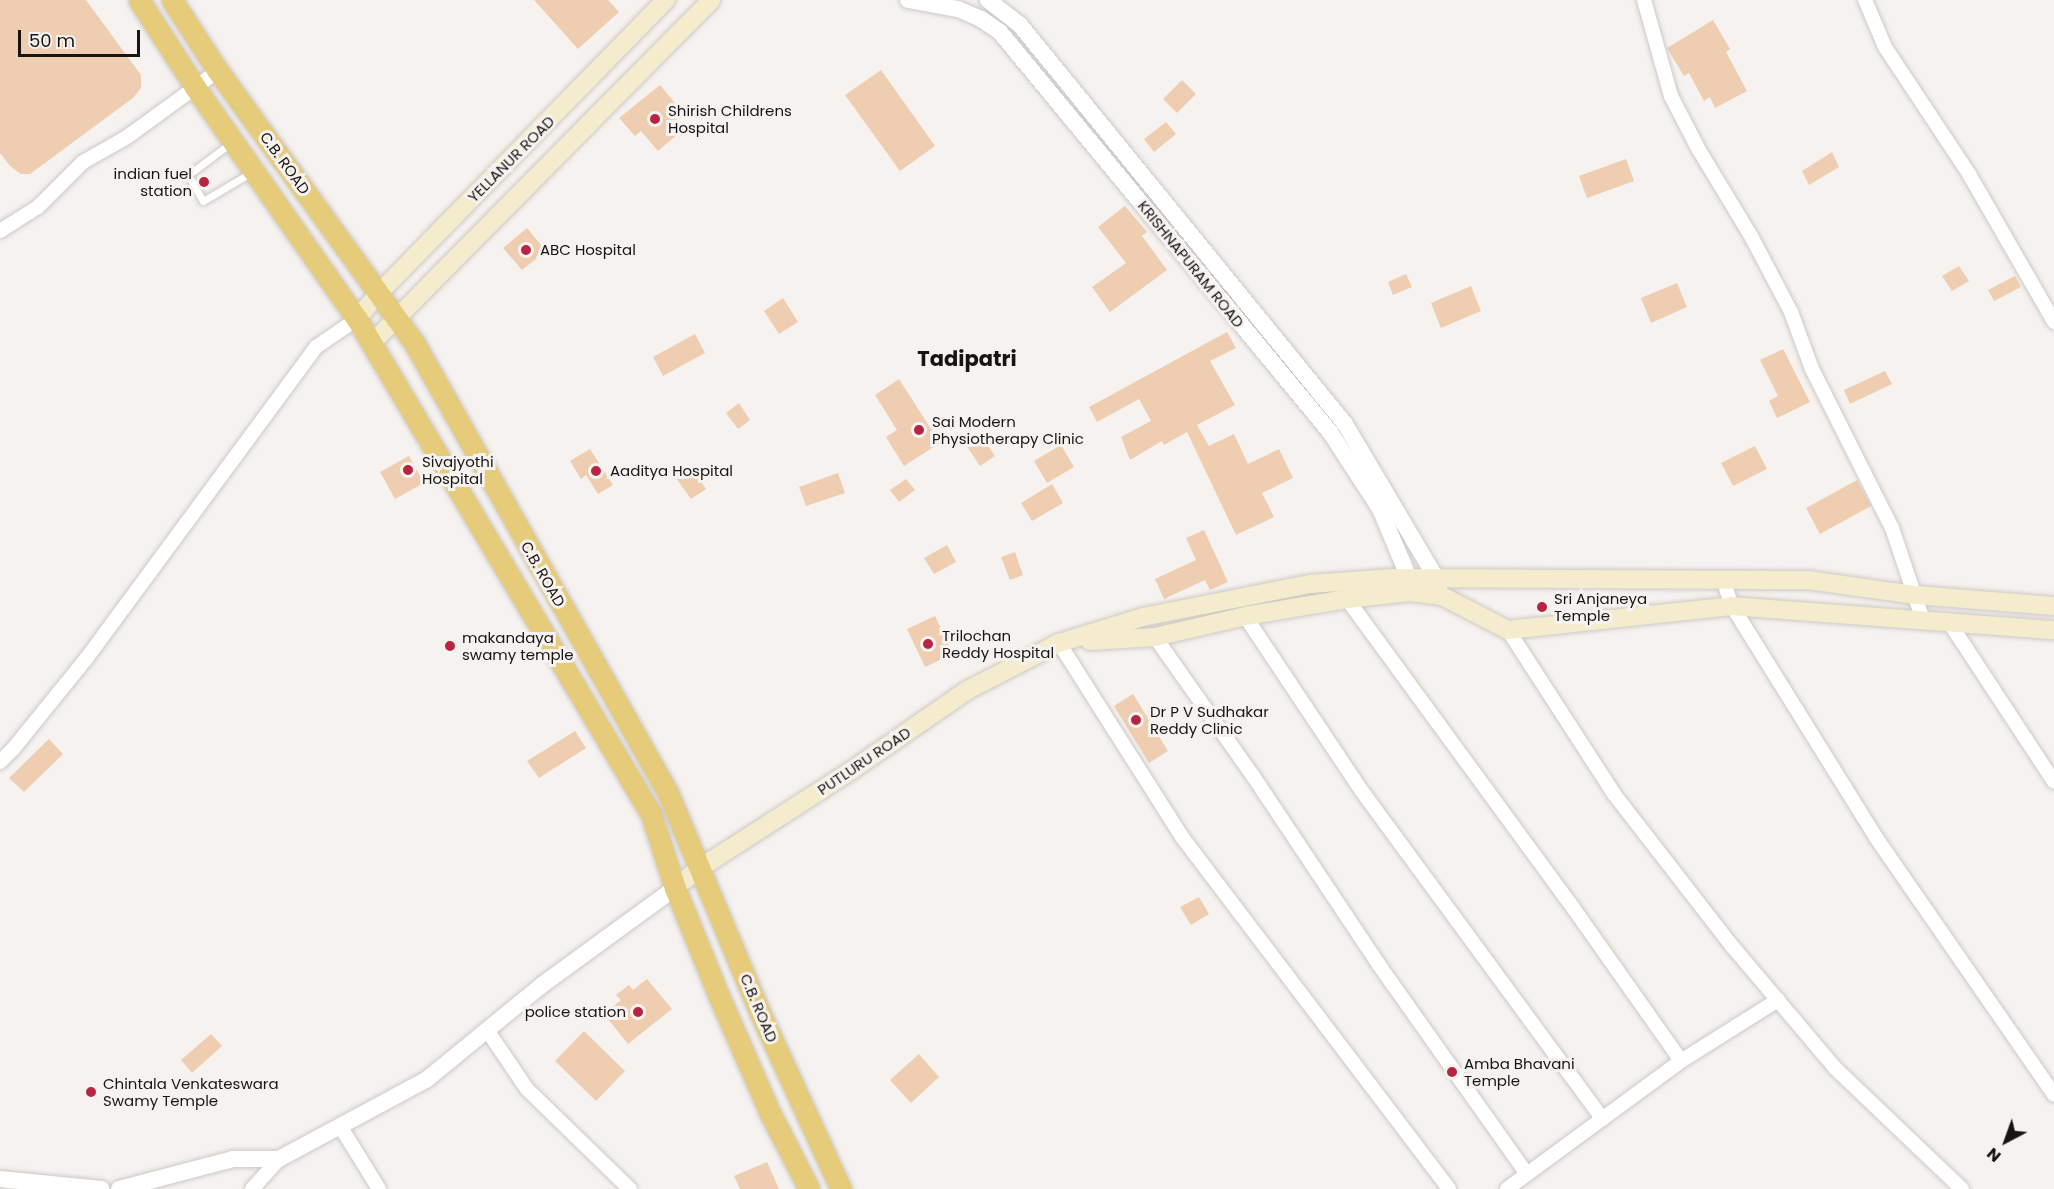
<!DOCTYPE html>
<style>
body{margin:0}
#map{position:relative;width:2054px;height:1189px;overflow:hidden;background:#f6f2ef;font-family:Poppins,sans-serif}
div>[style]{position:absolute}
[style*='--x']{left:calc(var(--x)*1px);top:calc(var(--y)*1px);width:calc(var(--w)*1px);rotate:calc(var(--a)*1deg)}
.building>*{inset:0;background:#efcdb1}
.roads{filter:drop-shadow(0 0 2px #ccc9c6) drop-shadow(0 0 2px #ccc9c6)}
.service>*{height:7px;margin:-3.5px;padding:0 3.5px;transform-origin:3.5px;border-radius:3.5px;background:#fff}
.minor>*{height:14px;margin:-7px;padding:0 7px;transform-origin:7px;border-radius:7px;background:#fff}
.tertiary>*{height:16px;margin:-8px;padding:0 8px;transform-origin:8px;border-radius:8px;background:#fff}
.secondary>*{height:18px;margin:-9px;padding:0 9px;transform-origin:9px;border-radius:9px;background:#f5eccd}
.trunk>*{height:21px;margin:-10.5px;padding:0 10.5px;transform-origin:10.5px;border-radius:10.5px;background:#e6cc7a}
.dots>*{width:16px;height:16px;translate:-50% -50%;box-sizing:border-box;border:3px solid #f6f2ef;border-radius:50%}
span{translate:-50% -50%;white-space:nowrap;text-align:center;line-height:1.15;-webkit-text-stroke:6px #f6f2ef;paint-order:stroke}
.poi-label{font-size:15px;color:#171514}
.left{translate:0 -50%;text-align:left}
.right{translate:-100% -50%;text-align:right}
.street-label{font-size:15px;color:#171514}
.district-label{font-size:21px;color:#171514;font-weight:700}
.north{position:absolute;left:1976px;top:1111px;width:60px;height:60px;-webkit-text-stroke:4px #f6f2ef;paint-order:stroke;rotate:221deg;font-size:16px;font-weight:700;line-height:24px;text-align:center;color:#171514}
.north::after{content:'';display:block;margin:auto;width:21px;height:27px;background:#171514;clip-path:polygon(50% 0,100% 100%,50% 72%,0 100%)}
.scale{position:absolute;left:18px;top:30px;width:122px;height:27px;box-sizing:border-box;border:3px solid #171514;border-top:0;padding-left:8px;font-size:18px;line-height:21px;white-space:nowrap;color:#171514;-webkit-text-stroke:4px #f6f2ef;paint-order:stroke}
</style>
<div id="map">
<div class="building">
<i style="clip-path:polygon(0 0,86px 0,141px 75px,141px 88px,133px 98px,30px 174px,21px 174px,10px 166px,0 153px)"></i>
<i style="clip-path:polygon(534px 0,608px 0,619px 12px,578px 49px)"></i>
<i style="clip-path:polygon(1713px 20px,1730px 49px,1726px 52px,1747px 91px,1715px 108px,1710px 97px,1704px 101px,1689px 73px,1684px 76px,1667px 48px)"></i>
<i style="clip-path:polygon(881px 70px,935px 146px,900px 171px,845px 95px)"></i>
<i style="clip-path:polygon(1182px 80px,1196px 94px,1177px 113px,1163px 99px)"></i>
<i style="clip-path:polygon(660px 85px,684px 114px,676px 120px,684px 129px,658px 151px,641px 131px,635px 136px,619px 118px)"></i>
<i style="clip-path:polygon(1166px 122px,1176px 134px,1154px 152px,1144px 139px)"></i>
<i style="clip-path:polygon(1832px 152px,1839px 167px,1809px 185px,1802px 171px)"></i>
<i style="clip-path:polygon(1626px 159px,1634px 181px,1587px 198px,1579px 176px)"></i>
<i style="clip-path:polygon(1125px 206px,1147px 232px,1142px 236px,1167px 270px,1110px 312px,1092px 287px,1126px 263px,1098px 227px)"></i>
<i style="clip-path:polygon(527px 228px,546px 251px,522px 270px,503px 248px)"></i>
<i style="clip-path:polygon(1959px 266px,1969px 281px,1952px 291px,1942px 276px)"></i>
<i style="clip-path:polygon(1406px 274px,1412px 287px,1393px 295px,1388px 282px)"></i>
<i style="clip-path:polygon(2015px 276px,2021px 287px,1994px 301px,1988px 290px)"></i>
<i style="clip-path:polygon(1677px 283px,1687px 307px,1651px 323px,1641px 298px)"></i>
<i style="clip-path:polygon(1471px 286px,1481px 311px,1441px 328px,1431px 303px)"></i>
<i style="clip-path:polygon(783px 298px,798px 322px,779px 334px,764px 311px)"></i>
<i style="clip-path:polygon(1227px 332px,1236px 348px,1210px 361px,1235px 405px,1197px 425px,1209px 446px,1234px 434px,1248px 464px,1279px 449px,1293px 478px,1262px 493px,1274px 517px,1236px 535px,1187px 432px,1164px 445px,1162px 441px,1130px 460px,1121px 437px,1151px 421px,1139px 399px,1097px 422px,1089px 407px)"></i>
<i style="clip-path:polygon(695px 334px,705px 353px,663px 376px,653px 357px)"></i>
<i style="clip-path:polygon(1783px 349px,1810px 402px,1777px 418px,1769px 401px,1778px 396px,1760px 360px)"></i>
<i style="clip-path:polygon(1885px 371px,1892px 384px,1850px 404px,1844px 390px)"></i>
<i style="clip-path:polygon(899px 379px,940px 443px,904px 466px,886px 437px,897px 430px,875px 395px)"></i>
<i style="clip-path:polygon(739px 403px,750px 420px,738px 429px,726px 413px)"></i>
<i style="clip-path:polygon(981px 435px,995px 456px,980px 466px,966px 445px)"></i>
<i style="clip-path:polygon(1061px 445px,1074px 467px,1047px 483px,1034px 461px)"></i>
<i style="clip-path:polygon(1755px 446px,1767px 469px,1733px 486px,1721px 463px)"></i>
<i style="clip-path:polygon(590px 449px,613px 485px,598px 494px,586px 475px,581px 479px,570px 461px)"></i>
<i style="clip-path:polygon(409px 456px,424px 483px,395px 499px,380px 472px)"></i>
<i style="clip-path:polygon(692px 468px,706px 489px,691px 499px,676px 478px)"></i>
<i style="clip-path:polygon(838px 473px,845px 493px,806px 506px,799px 487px)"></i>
<i style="clip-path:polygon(906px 479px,915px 490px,899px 502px,890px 490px)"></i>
<i style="clip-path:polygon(1857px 480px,1871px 506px,1820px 534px,1806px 508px)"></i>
<i style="clip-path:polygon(1052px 484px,1063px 503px,1032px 521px,1021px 503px)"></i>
<i style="clip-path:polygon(1204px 530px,1228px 582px,1210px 590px,1205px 580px,1164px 599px,1155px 579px,1196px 560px,1186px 538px)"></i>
<i style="clip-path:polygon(947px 545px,956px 562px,934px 574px,924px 558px)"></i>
<i style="clip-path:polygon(1015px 552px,1023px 575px,1010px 580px,1001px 557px)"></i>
<i style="clip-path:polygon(935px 616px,953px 654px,925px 667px,907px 629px)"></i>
<i style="clip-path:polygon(1133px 694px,1168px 751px,1149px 763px,1114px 706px)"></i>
<i style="clip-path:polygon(575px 731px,586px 748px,539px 778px,527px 761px)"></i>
<i style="clip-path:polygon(49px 739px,63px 754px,24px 792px,9px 778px)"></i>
<i style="clip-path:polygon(1199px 897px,1209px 914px,1191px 925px,1180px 907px)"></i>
<i style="clip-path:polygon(647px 979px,672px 1009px,628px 1044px,604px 1014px,621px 1000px,616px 995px,629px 985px,633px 990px)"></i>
<i style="clip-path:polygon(584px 1031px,625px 1071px,596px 1101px,555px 1061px)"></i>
<i style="clip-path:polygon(211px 1034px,222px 1046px,192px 1073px,181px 1060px)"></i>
<i style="clip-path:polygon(919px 1054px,939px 1077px,911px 1103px,890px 1080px)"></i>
<i style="clip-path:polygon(767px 1162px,779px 1189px,740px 1189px,734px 1176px)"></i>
</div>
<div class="roads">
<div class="service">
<i style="--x:232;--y:142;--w:55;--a:143.1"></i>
<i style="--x:188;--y:175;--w:30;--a:60"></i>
<i style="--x:203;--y:201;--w:57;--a:-30.6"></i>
</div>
<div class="minor">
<i style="--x:1644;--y:0;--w:100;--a:74.3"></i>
<i style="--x:1671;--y:96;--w:61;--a:62.6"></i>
<i style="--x:1699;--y:150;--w:103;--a:58.9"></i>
<i style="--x:1752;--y:238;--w:84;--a:62.2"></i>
<i style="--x:1791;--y:312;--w:61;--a:69.8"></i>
<i style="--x:1812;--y:369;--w:178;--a:63.3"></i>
<i style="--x:1892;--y:528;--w:97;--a:71.4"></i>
<i style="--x:1865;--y:0;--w:51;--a:66.9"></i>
<i style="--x:1885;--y:47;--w:152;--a:56.5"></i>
<i style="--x:1969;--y:174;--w:171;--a:60.1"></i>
<i style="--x:0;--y:231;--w:45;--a:-32.3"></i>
<i style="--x:38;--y:207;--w:64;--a:-45"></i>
<i style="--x:83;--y:162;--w:51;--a:-29.6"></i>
<i style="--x:127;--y:137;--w:112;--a:-36"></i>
<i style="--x:1723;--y:579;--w:28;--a:72"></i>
<i style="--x:1732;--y:606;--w:274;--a:58.1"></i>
<i style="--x:1877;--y:839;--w:311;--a:55.3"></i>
<i style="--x:1347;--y:599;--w:376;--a:53.8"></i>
<i style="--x:1569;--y:902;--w:194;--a:54.8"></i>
<i style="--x:1681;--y:1061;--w:216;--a:143.7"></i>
<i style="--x:1245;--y:616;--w:209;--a:56.3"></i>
<i style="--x:1361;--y:790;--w:408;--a:53.7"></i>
<i style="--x:1949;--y:622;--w:191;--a:56.7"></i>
<i style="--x:1508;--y:630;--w:195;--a:57.1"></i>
<i style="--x:1614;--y:794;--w:192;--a:52.2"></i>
<i style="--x:1732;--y:946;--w:161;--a:49.8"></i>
<i style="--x:1836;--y:1069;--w:174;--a:43.6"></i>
<i style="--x:1155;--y:637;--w:170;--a:54.8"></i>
<i style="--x:1253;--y:776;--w:227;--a:56.3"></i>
<i style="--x:1379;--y:965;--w:256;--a:54.7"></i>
<i style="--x:1059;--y:643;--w:230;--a:57.6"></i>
<i style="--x:1182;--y:837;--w:442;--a:52.8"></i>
<i style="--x:0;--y:762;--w:18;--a:-45"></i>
<i style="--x:13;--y:749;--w:116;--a:-51"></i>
<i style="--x:86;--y:659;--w:388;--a:-53.6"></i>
<i style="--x:316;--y:347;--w:50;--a:-34.3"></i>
<i style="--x:487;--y:1030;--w:71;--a:55.9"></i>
<i style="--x:527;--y:1089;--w:144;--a:44.2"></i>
<i style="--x:1681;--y:1061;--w:115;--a:-32.2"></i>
<i style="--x:340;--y:1126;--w:74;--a:58.2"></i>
<i style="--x:252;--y:1189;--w:40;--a:-48"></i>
</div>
<div class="tertiary">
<i style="--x:908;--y:0;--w:51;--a:10.2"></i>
<i style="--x:958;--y:9;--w:25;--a:23"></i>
<i style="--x:981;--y:19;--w:23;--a:34"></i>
<i style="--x:1000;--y:32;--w:519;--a:50.48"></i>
<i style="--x:1330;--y:432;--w:92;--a:57"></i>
<i style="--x:1380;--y:509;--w:75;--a:67.2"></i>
<i style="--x:1409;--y:578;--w:13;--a:86"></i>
<i style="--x:988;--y:0;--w:41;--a:38"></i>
<i style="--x:1020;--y:25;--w:515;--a:50.84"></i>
<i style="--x:1345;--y:424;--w:179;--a:59.4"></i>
<i style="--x:1436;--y:578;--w:11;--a:75"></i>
<i style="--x:0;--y:1179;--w:102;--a:5.6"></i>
<i style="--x:119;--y:1189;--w:118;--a:-14.7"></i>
<i style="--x:233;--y:1159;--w:46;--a:0"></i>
<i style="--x:279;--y:1159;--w:167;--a:-28.3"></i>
<i style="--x:426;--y:1080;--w:150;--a:-39.3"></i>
<i style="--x:542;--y:985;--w:165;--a:-36.1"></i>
</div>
<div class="secondary">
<i style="--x:357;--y:319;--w:34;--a:-50"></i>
<i style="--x:379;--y:293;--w:410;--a:-45.6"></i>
<i style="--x:372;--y:343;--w:482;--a:-45.3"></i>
<i style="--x:1090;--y:641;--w:65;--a:-3.5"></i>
<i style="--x:1155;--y:637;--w:92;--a:-13.1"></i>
<i style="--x:1245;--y:616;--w:103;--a:-9.5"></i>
<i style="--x:1347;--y:599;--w:63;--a:-6.3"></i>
<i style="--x:1410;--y:592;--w:32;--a:7"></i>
<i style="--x:1442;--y:596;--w:74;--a:27.3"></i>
<i style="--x:1508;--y:630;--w:225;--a:-6.1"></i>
<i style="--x:1732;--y:606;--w:323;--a:4.3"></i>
<i style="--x:675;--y:888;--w:32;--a:-39"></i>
<i style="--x:700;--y:868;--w:184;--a:-32.8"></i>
<i style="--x:855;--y:768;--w:135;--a:-34.7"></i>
<i style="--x:966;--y:691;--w:105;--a:-27.3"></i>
<i style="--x:1059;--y:643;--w:88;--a:-17.2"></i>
<i style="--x:1143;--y:617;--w:170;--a:-11.2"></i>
<i style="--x:1310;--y:584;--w:83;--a:-4.1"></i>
<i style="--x:1393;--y:578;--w:415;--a:0.3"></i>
<i style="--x:1808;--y:580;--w:108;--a:8"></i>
<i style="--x:1915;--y:595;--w:139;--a:4.5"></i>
</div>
<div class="trunk">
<i style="--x:139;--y:0;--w:103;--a:57.2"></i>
<i style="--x:195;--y:87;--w:283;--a:55.1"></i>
<i style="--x:357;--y:319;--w:576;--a:59.29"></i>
<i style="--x:651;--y:814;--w:78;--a:72"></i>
<i style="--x:675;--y:888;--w:114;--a:67.9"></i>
<i style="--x:718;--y:994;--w:130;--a:66.4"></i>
<i style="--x:770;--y:1113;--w:85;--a:62.8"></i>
<i style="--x:172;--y:0;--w:85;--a:57.1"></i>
<i style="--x:218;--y:71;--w:339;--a:54.2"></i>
<i style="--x:416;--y:346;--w:513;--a:60.59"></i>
<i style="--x:668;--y:793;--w:238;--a:67.3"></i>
<i style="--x:760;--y:1013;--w:194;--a:65.3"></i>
</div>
</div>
<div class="dots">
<i style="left:655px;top:119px;background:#b72542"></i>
<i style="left:204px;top:182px;background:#b72542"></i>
<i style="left:526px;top:250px;background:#b72542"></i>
<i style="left:919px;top:430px;background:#b72542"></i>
<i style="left:408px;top:470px;background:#b72542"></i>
<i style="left:596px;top:471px;background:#b72542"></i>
<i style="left:1542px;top:607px;background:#b72542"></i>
<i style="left:928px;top:644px;background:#b72542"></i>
<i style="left:450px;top:646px;background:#b72542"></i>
<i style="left:1136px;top:720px;background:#b72542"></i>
<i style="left:638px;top:1012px;background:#b72542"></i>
<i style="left:1452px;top:1072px;background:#b72542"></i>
<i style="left:91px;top:1092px;background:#b72542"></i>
</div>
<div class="poi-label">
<span class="left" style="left:668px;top:119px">Shirish Childrens<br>Hospital</span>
<span class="right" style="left:192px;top:182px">indian fuel<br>station</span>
<span class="left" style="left:540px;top:250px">ABC Hospital</span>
<span class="left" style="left:932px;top:430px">Sai Modern<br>Physiotherapy Clinic</span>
<span class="left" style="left:422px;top:470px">Sivajyothi<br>Hospital</span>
<span class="left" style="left:610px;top:471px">Aaditya Hospital</span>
<span class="left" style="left:1554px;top:607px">Sri Anjaneya<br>Temple</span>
<span class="left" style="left:942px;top:644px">Trilochan<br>Reddy Hospital</span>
<span class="left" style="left:462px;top:646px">makandaya<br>swamy temple</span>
<span class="left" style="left:1150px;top:720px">Dr P V Sudhakar<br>Reddy Clinic</span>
<span class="right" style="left:626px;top:1012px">police station</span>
<span class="left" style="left:1464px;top:1072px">Amba Bhavani<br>Temple</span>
<span class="left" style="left:103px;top:1092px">Chintala Venkateswara<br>Swamy Temple</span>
</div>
<div class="street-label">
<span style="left:511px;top:159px;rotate:-45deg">YELLANUR ROAD</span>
<span style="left:285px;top:163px;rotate:54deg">C.B. ROAD</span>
<span style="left:1191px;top:264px;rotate:51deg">KRISHNAPURAM ROAD</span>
<span style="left:543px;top:574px;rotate:60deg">C.B. ROAD</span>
<span style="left:864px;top:761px;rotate:-34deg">PUTLURU ROAD</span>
<span style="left:759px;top:1008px;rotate:67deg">C.B. ROAD</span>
</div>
<div class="district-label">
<span style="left:967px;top:359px">Tadipatri</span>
</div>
<div class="north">N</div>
<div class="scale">50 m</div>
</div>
